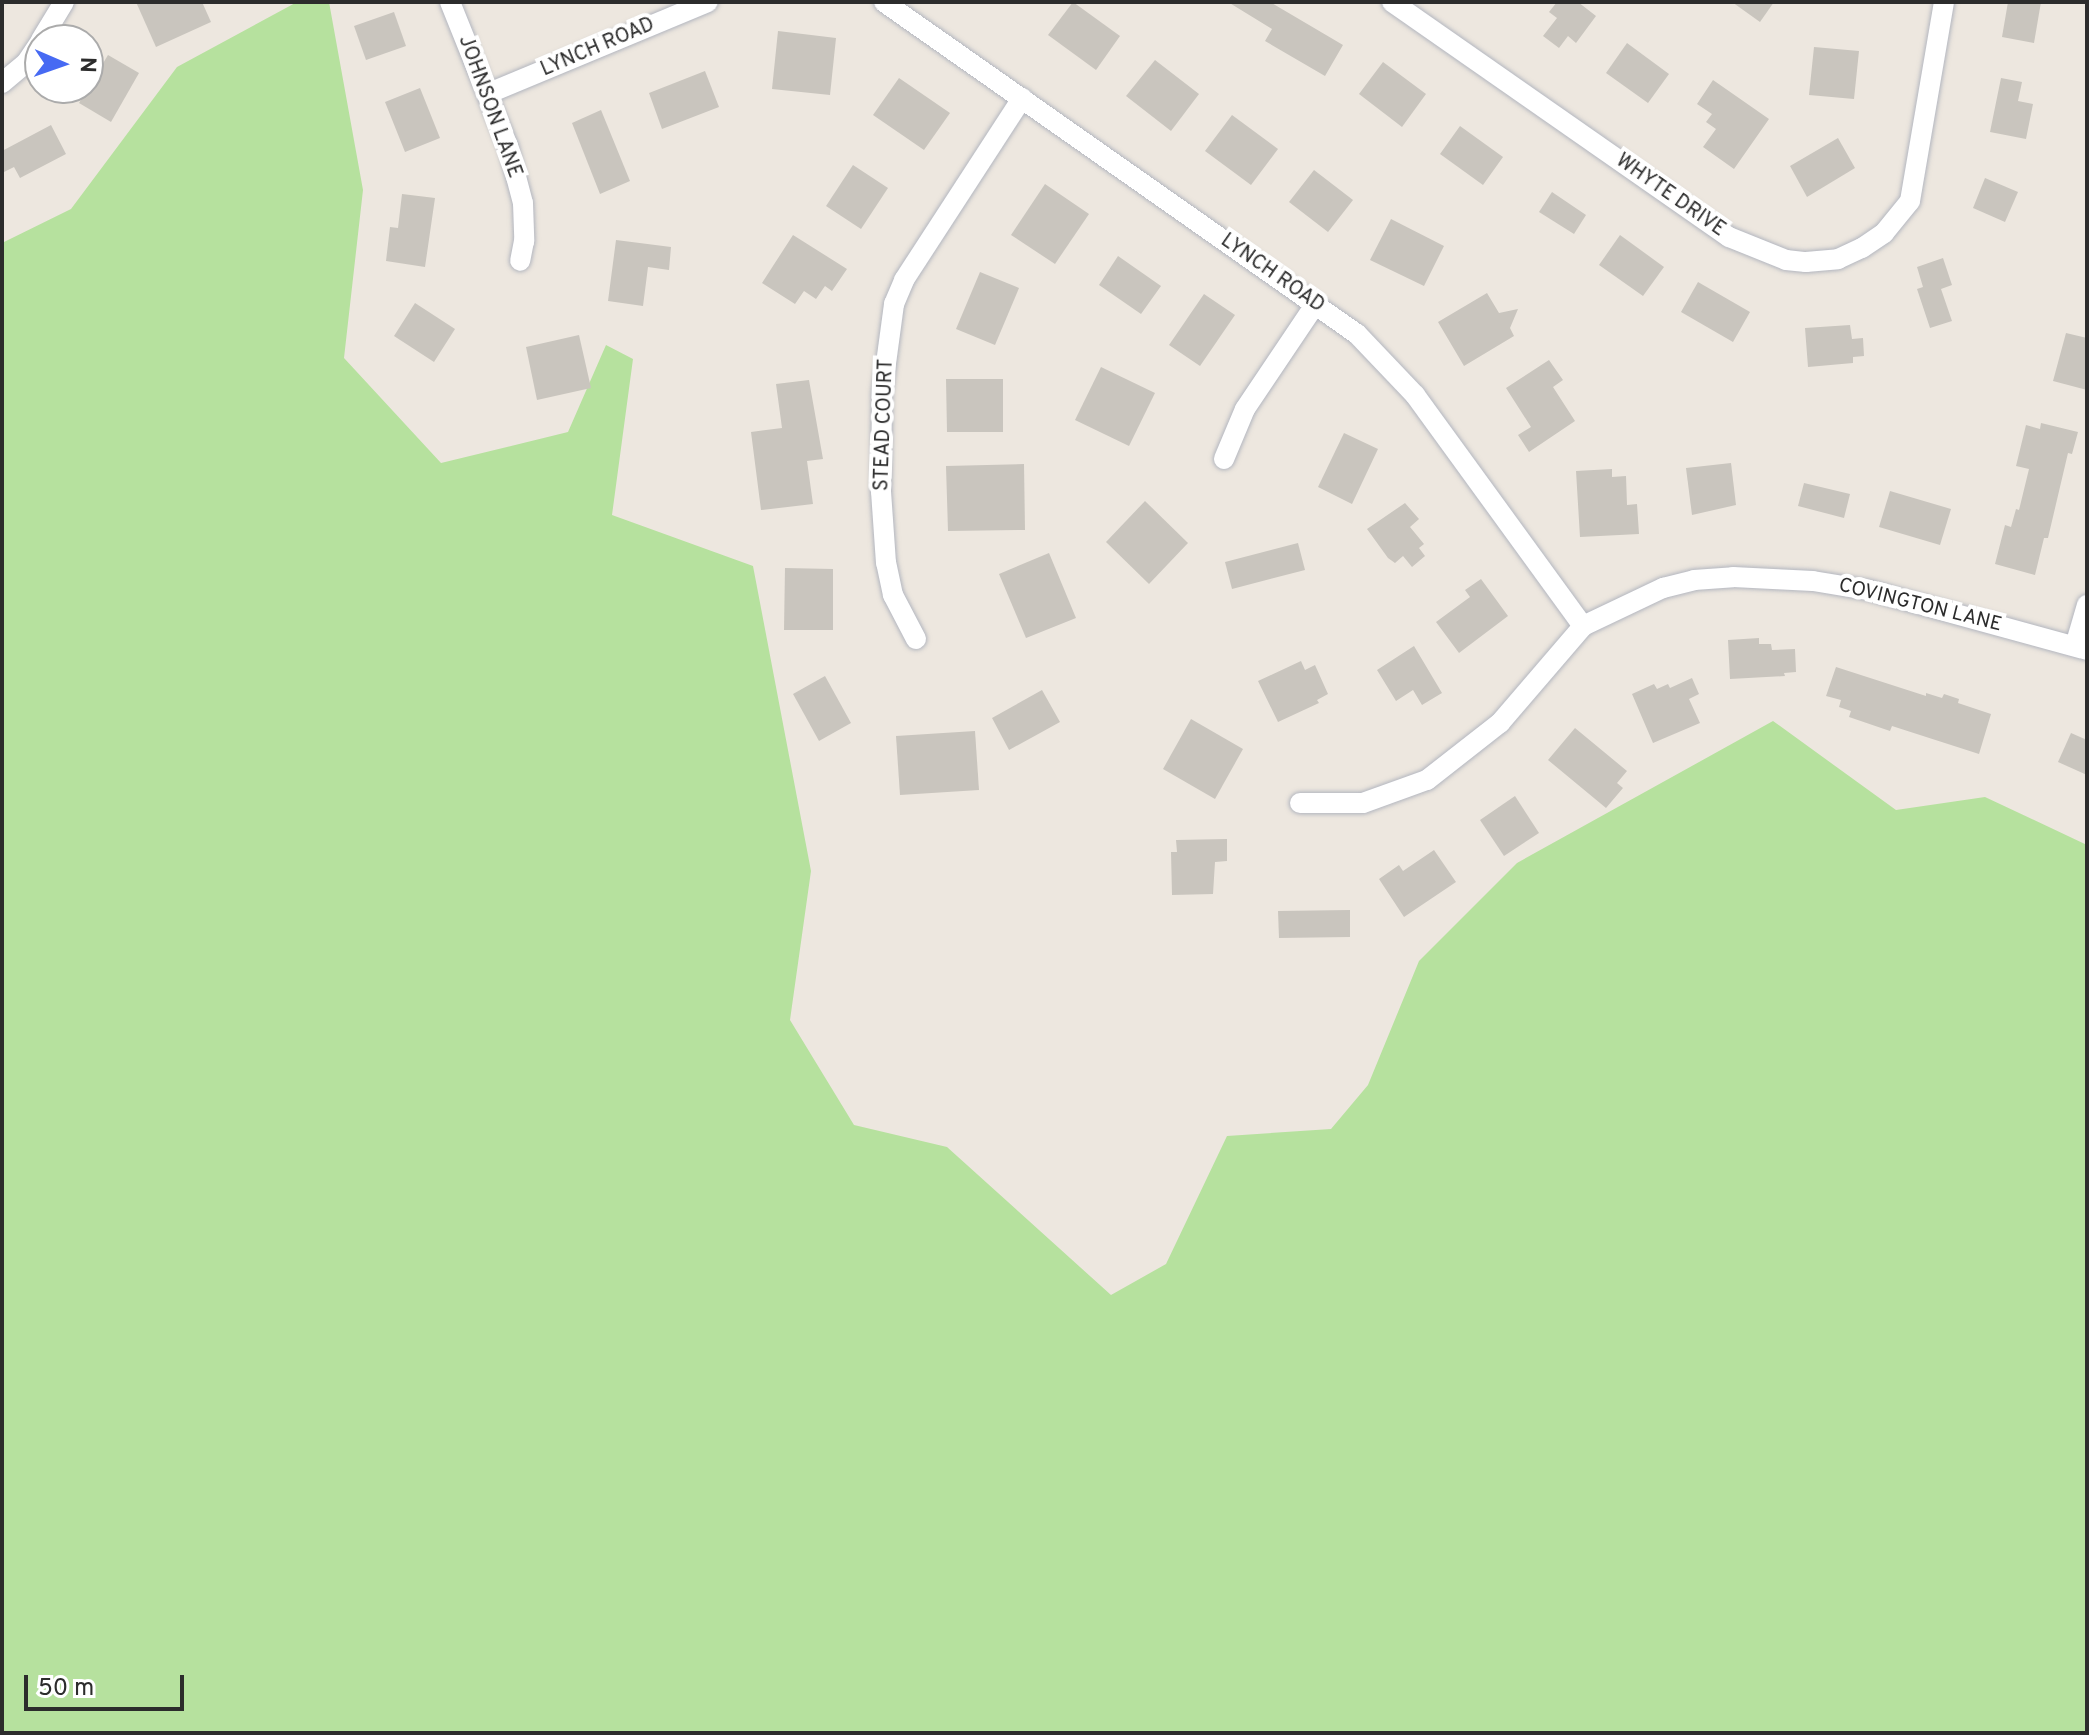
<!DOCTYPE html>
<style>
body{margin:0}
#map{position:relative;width:2089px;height:1735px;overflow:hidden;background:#ede7df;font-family:Overpass,sans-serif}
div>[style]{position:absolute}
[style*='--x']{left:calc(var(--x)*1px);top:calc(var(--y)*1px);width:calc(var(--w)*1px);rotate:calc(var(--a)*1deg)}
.green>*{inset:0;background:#b6e19e}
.building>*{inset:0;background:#c9c5be}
.roads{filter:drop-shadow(0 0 2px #b3b6bf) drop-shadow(0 0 2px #b3b6bf)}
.minor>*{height:20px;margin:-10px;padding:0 10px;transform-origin:10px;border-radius:10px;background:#fff}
span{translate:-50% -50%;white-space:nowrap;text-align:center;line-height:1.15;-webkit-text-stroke:8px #fff;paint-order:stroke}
.street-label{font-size:20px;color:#2c2c2c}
.frame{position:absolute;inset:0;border:4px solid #2c2c2c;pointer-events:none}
.north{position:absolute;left:24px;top:24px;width:80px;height:80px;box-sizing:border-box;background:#fff;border:2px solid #ababab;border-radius:50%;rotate:92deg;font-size:22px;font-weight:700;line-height:32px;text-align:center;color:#2c2c2c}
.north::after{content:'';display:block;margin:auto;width:28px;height:36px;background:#476af3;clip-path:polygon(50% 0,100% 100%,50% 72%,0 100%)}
.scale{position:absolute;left:24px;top:1675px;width:160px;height:36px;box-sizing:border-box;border:4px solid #2c2c2c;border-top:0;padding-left:10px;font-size:24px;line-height:28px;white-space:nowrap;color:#2c2c2c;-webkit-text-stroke:6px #fff;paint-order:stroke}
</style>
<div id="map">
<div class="green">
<i style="clip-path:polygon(297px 2px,329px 2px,363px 190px,344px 358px,441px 463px,568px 432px,606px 345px,633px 359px,612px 515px,753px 566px,811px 871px,790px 1020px,854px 1125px,947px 1147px,1111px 1295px,1166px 1264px,1227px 1136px,1331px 1129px,1368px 1085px,1419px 961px,1517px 863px,1773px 721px,1896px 810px,1985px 797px,2087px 845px,2087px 1733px,2px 1733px,2px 243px,71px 209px,177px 67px)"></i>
</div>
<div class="building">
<i style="clip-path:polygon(136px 2px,202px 2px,211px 22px,156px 47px)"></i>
<i style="clip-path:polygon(1073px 2px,1120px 36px,1096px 70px,1048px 35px)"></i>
<i style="clip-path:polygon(1228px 2px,1270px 2px,1343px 45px,1325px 76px,1265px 41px,1272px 29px)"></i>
<i style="clip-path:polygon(1557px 2px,1578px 2px,1596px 16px,1576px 43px,1568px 36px,1559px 48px,1543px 36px,1557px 18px,1549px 12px)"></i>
<i style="clip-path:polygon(1732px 2px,1774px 2px,1760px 22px)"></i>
<i style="clip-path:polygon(2008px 2px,2041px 2px,2034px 43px,2002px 37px)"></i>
<i style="clip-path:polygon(394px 12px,406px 46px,366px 60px,354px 26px)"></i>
<i style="clip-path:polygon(778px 31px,836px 38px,830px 95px,772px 89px)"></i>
<i style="clip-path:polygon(1627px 43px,1669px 74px,1648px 103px,1606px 73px)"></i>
<i style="clip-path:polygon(1814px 47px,1859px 51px,1854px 99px,1809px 95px)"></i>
<i style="clip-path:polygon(108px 55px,139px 73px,111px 122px,79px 103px)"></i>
<i style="clip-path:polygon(1155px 60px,1199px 94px,1171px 131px,1126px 96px)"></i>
<i style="clip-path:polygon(1383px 62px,1426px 94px,1402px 127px,1359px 94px)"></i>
<i style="clip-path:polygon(705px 71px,719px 107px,662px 129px,649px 93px)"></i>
<i style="clip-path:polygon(899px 78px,950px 113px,924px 150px,873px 115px)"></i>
<i style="clip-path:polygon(2001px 78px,2022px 82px,2018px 101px,2033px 104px,2026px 139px,1990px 132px)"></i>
<i style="clip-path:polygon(1713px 80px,1769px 119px,1734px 169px,1703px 147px,1716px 129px,1706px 122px,1712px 114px,1697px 104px)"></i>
<i style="clip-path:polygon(420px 88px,440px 138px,405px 152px,385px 102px)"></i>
<i style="clip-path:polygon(601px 110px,630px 181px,600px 194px,572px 123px)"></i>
<i style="clip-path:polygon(1232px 115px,1278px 149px,1251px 185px,1205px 151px)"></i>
<i style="clip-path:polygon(51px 125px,66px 154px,20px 178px,14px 167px,2px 173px,2px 151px)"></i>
<i style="clip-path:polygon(1460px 126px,1503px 157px,1483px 185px,1440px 154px)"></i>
<i style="clip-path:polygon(1838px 138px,1855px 168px,1807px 197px,1790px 166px)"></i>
<i style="clip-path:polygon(853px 165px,888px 188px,861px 229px,826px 206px)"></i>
<i style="clip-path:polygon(1314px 170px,1353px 200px,1328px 232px,1289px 202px)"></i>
<i style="clip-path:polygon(1985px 178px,2018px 192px,2005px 222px,1973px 208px)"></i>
<i style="clip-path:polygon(1045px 184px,1089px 214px,1055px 264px,1011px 235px)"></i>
<i style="clip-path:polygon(1552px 192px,1586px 215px,1574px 234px,1539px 212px)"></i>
<i style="clip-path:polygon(402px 194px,435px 198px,425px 267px,386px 261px,390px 227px,398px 228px)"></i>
<i style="clip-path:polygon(1391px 219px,1444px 246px,1424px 286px,1370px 260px)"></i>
<i style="clip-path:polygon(793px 235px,847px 269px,832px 291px,825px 286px,816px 299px,804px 291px,795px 304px,762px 283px)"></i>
<i style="clip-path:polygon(1620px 235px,1664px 267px,1643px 296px,1599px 265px)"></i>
<i style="clip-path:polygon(616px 240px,671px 247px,669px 270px,648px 267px,643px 306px,608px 301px)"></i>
<i style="clip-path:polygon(1118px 256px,1161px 286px,1141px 314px,1099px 285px)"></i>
<i style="clip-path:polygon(1943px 258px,1952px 285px,1941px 289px,1952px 321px,1930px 328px,1917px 289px,1923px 287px,1917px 267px)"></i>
<i style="clip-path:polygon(980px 272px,1019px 288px,995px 345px,956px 329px)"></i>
<i style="clip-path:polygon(1698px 282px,1750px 312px,1733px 342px,1681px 312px)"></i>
<i style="clip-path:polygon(1487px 293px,1499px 313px,1518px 309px,1510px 328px,1514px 336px,1464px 366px,1438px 322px)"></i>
<i style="clip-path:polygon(1204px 294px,1235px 315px,1200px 366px,1169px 345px)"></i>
<i style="clip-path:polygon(415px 303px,455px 329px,434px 362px,394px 336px)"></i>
<i style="clip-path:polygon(1850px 325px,1852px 339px,1863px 338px,1864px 356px,1853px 357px,1853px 363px,1808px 367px,1805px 328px)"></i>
<i style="clip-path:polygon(2066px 333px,2087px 338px,2087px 390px,2053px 381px)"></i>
<i style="clip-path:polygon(579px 335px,591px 388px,537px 400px,526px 347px)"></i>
<i style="clip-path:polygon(1549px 360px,1563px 380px,1553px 387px,1575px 421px,1529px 452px,1518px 435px,1531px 427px,1506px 388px)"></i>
<i style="clip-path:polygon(1101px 367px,1155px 393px,1129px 446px,1075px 420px)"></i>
<i style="clip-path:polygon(946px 379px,1003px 379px,1003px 432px,947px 432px)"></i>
<i style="clip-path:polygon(809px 380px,823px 459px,807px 461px,813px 504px,761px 510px,751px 432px,782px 428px,776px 384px)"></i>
<i style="clip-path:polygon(2041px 423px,2078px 432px,2072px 454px,2068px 453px,2048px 538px,2044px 538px,2035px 575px,1995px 564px,2005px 525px,2011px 527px,2016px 509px,2019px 510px,2029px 469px,2016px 466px,2026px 425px,2040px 429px)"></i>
<i style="clip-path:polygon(1344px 433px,1378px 449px,1352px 504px,1318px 487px)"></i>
<i style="clip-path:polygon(1731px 463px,1736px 505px,1692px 515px,1686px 468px)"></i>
<i style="clip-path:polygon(1024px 464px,1025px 530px,948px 531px,946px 466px)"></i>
<i style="clip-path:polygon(1612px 469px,1612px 477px,1626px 476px,1627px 505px,1637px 504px,1639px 534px,1580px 537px,1576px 471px)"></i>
<i style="clip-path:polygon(1804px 483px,1850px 494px,1844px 518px,1798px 506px)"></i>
<i style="clip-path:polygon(1890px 491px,1951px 509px,1940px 545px,1879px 527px)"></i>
<i style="clip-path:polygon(1145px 501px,1188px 543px,1149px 584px,1106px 542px)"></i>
<i style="clip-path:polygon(1405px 503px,1419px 519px,1410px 527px,1424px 544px,1419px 548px,1425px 556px,1412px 567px,1403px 556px,1395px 563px,1388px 558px,1367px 529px)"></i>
<i style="clip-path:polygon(1298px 543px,1305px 570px,1232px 589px,1225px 562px)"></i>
<i style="clip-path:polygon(1049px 553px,1076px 618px,1026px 638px,999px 574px)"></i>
<i style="clip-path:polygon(785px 568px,833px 569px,833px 630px,784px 630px)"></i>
<i style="clip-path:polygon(1481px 579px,1508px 616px,1459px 653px,1436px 622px,1470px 597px,1465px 590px)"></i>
<i style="clip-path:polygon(1759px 638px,1759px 644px,1771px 644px,1772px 650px,1795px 649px,1796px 672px,1784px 673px,1785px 676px,1730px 679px,1728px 640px)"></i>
<i style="clip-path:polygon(1414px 646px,1442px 693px,1422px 705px,1413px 690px,1396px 701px,1377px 670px)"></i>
<i style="clip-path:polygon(1301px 661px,1305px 670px,1315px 665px,1328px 694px,1317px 700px,1319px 703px,1278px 722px,1258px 681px)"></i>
<i style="clip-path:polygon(1836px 667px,1926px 696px,1926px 693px,1942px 698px,1944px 694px,1959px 699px,1958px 703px,1991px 714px,1979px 754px,1892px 726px,1890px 731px,1849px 717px,1851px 711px,1839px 707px,1841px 700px,1826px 696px)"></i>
<i style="clip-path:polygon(825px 676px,851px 723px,819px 741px,793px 694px)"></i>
<i style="clip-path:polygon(1692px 678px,1699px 694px,1689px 699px,1700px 723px,1653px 743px,1632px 694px,1654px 684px,1657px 689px,1668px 684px,1670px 688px)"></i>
<i style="clip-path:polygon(1042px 690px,1060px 722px,1009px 750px,992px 718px)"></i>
<i style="clip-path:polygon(1191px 719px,1243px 749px,1215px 799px,1163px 769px)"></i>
<i style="clip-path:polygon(1575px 728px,1627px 771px,1617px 783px,1623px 788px,1606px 808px,1548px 760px)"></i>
<i style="clip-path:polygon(975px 731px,979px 790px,900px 795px,896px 736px)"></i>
<i style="clip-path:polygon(2071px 733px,2087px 740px,2087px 775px,2058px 762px)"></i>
<i style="clip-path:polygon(1515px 796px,1539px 833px,1504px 856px,1480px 820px)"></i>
<i style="clip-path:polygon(1227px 839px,1227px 861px,1215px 862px,1213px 894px,1172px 895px,1171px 852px,1177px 852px,1176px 840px)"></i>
<i style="clip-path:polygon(1434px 850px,1456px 882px,1404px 917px,1379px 879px,1399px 865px,1403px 871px)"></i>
<i style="clip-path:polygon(1350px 910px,1350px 937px,1279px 938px,1278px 911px)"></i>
</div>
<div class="roads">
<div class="minor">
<i style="--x:450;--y:2;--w:155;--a:68.1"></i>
<i style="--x:508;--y:146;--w:59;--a:75.3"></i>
<i style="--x:523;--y:203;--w:38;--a:88"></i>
<i style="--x:524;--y:241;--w:20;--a:101"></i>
<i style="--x:884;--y:2;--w:578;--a:35.07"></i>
<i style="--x:1357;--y:334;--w:84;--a:46.4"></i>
<i style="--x:1415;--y:395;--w:286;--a:54"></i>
<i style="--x:1392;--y:2;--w:411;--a:34.9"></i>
<i style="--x:1729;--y:237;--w:61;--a:22"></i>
<i style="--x:1786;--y:260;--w:20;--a:6"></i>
<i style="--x:1806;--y:262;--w:32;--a:-5"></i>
<i style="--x:1838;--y:259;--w:26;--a:-25"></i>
<i style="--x:1862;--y:248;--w:27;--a:-34"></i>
<i style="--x:1884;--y:233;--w:41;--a:-50.9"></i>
<i style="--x:1910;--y:201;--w:202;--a:-80.3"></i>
<i style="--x:41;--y:40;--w:44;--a:-58.8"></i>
<i style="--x:2;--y:83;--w:31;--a:-40"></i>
<i style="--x:26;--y:63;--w:25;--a:-56"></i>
<i style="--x:487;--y:94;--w:239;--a:-22.6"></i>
<i style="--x:1224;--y:459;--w:54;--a:-67.2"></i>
<i style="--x:1245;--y:409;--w:125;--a:-56.1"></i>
<i style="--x:916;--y:639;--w:50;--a:-117.6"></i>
<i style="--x:893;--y:595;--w:33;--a:-102"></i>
<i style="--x:886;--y:563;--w:72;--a:-94"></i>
<i style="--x:881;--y:491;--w:98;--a:-89.4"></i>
<i style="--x:882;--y:393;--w:90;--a:-82.3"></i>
<i style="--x:894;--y:304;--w:26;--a:-67"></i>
<i style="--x:904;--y:280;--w:217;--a:-57"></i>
<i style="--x:2075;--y:646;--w:43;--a:-73.7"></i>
<i style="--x:1300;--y:803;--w:63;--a:0"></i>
<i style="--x:1363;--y:803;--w:68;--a:-19.8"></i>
<i style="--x:1427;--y:780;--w:93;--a:-38"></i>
<i style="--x:1500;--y:723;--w:128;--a:-49.4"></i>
<i style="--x:1583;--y:626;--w:89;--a:-25.4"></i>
<i style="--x:1663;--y:588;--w:32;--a:-14"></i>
<i style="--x:1694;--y:580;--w:39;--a:-4"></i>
<i style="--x:1733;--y:577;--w:80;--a:2.9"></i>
<i style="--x:1813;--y:581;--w:56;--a:9.3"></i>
<i style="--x:1868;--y:590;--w:227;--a:15.3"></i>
</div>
</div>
<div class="street-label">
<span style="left:598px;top:48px;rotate:-23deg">LYNCH ROAD</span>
<span style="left:489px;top:107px;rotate:70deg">JOHNSON LANE</span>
<span style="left:1670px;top:196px;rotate:35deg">WHYTE DRIVE</span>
<span style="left:1272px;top:274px;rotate:35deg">LYNCH ROAD</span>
<span style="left:885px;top:425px;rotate:-88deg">STEAD COURT</span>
<span style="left:1920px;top:606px;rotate:14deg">COVINGTON LANE</span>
</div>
<div class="frame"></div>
<div class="north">N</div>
<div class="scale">50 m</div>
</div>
